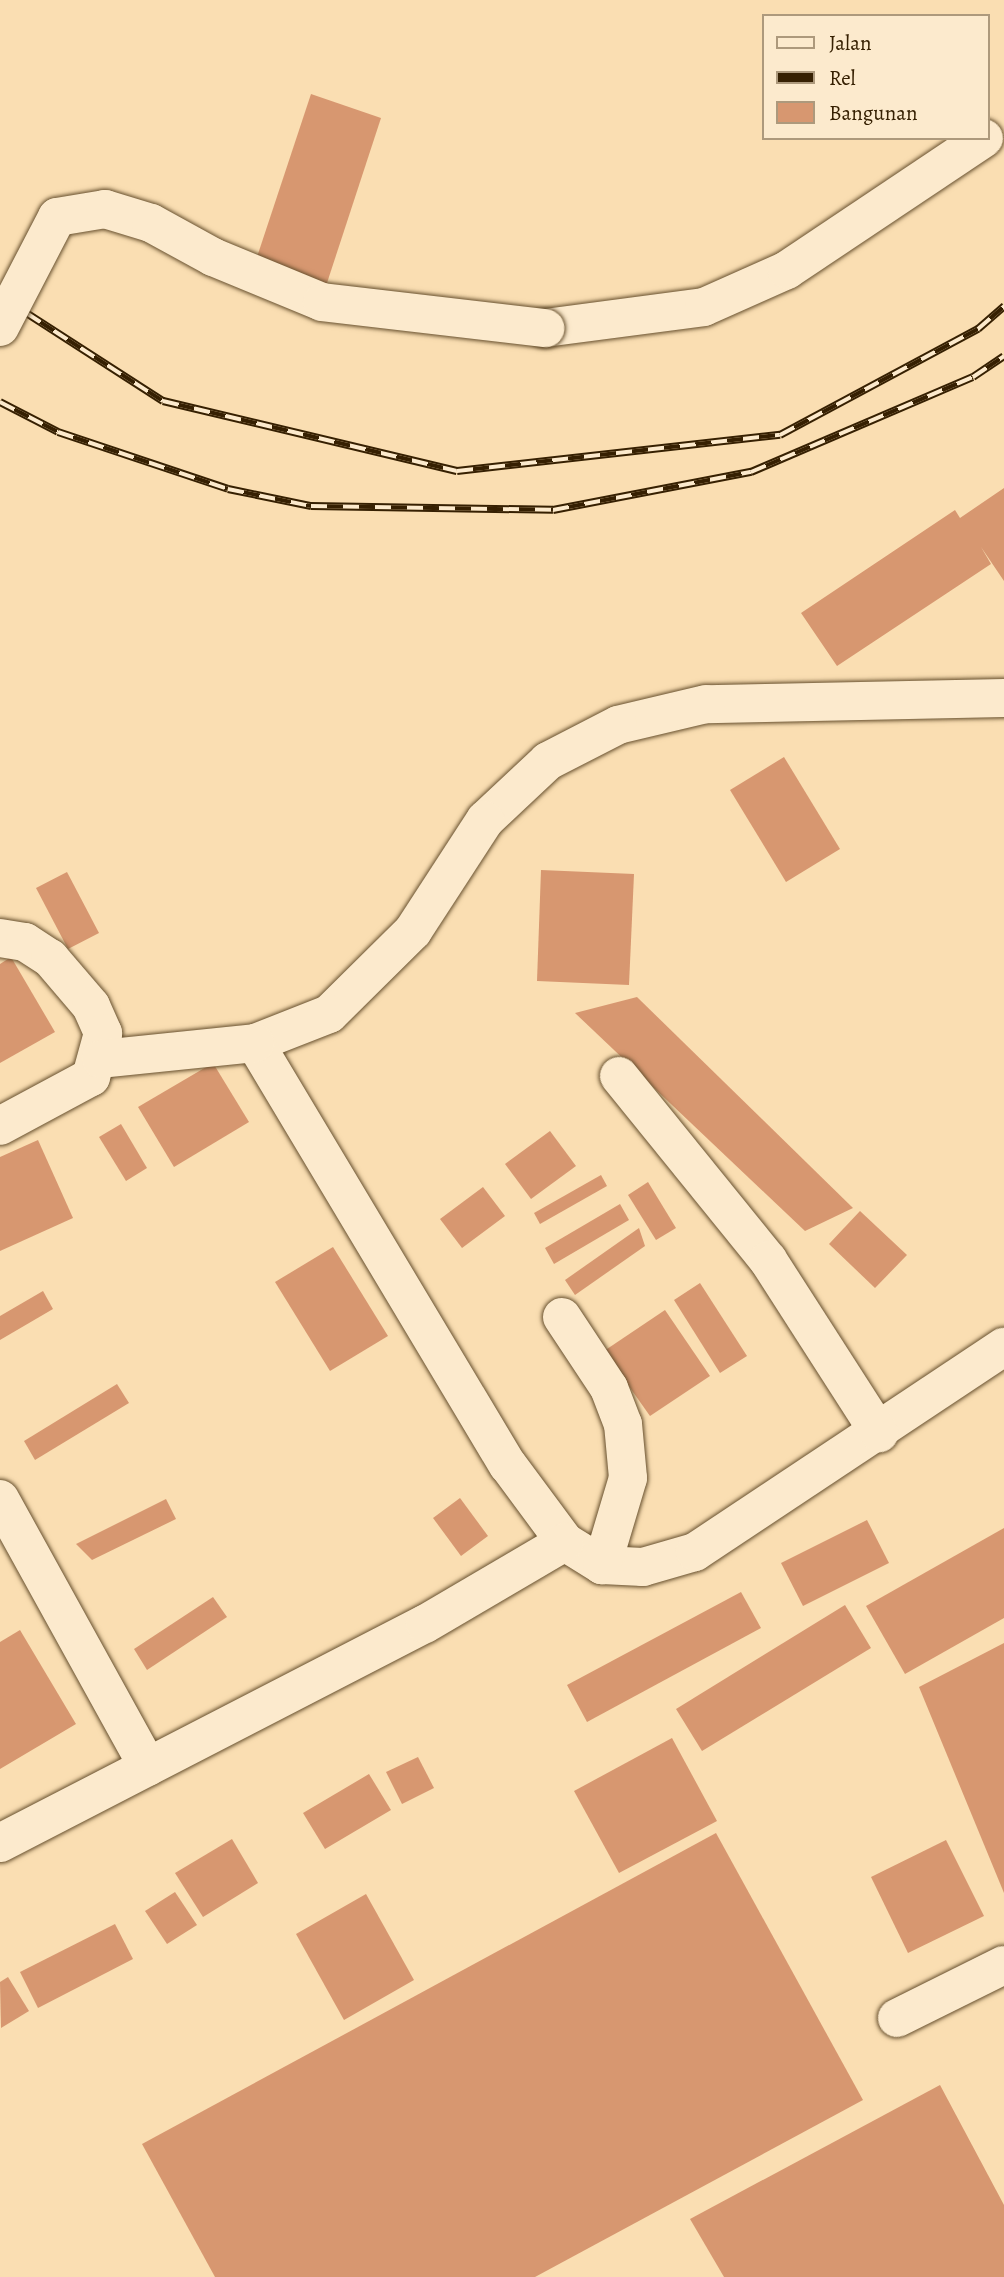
<!DOCTYPE html>
<style>
body{margin:0}
#map{position:relative;width:1004px;height:2277px;overflow:hidden;background:#fadeb2;font-family:Alegreya,serif}
div>[style]{position:absolute}
[style*='--x']{left:calc(var(--x)*1px);top:calc(var(--y)*1px);width:calc(var(--w)*1px);rotate:calc(var(--a)*1deg)}
.building>*{inset:0;background:#d79770}
.roads{filter:drop-shadow(0 0 2px #67502e) drop-shadow(0 0 2px #67502e)}
.minor>*{height:38px;margin:-19px;padding:0 19px;transform-origin:19px;border-radius:19px;background:#fceacd}
.rail>*{height:8px;margin-top:-4px;transform-origin:0;background:repeating-linear-gradient(90deg,#fceacd 0 16px,#362002 0 32px);box-sizing:border-box;border-block:2px solid #362002}
.bridges{filter:drop-shadow(0 0 2px #67502e) drop-shadow(0 0 2px #67502e)}
.minor-bridge>*{height:38px;margin:-19px;padding:0 19px;transform-origin:19px;border-radius:19px;background:#fceacd}
span{translate:-50% -50%;white-space:nowrap;text-align:center;line-height:1.15;-webkit-text-stroke:5px #fceacd;paint-order:stroke}
.legend{position:absolute;left:762px;top:14px;width:228px;height:126px;box-sizing:border-box;background:#fceacd;border:2px solid #ad997c;margin:0;padding:9px 12px;list-style:none;font-size:21px;color:#362002}
.legend li{display:flex;align-items:center;gap:14px;height:35px}
.legend b{width:35px;border:2px solid #ad997c}
</style>
<div id="map">
<div class="building">
<i style="clip-path:polygon(311px 94px,381px 118px,326px 286px,255px 263px)"></i>
<i style="clip-path:polygon(1004px 488px,1004px 581px,981px 547px,991px 564px,837px 666px,801px 613px,955px 510px,960px 518px)"></i>
<i style="clip-path:polygon(784px 757px,840px 849px,786px 882px,730px 790px)"></i>
<i style="clip-path:polygon(541px 870px,634px 874px,629px 985px,537px 981px)"></i>
<i style="clip-path:polygon(67px 872px,99px 933px,68px 949px,36px 888px)"></i>
<i style="clip-path:polygon(11px 957px,55px 1032px,0 1063px,0 964px)"></i>
<i style="clip-path:polygon(637px 997px,853px 1208px,805px 1231px,575px 1013px)"></i>
<i style="clip-path:polygon(213px 1063px,249px 1122px,174px 1167px,138px 1107px)"></i>
<i style="clip-path:polygon(121px 1124px,147px 1168px,126px 1181px,99px 1137px)"></i>
<i style="clip-path:polygon(550px 1131px,576px 1166px,531px 1199px,505px 1164px)"></i>
<i style="clip-path:polygon(38px 1140px,73px 1218px,0 1251px,0 1157px)"></i>
<i style="clip-path:polygon(601px 1175px,607px 1186px,540px 1224px,534px 1213px)"></i>
<i style="clip-path:polygon(648px 1182px,676px 1228px,656px 1240px,628px 1195px)"></i>
<i style="clip-path:polygon(483px 1187px,505px 1216px,462px 1248px,440px 1219px)"></i>
<i style="clip-path:polygon(620px 1204px,629px 1220px,554px 1264px,545px 1248px)"></i>
<i style="clip-path:polygon(860px 1211px,907px 1255px,875px 1288px,829px 1244px)"></i>
<i style="clip-path:polygon(639px 1228px,645px 1246px,575px 1295px,565px 1280px)"></i>
<i style="clip-path:polygon(333px 1247px,388px 1336px,330px 1371px,275px 1282px)"></i>
<i style="clip-path:polygon(700px 1283px,747px 1356px,720px 1373px,674px 1300px)"></i>
<i style="clip-path:polygon(43px 1291px,53px 1309px,0 1340px,0 1316px)"></i>
<i style="clip-path:polygon(665px 1310px,710px 1376px,650px 1416px,604px 1351px)"></i>
<i style="clip-path:polygon(117px 1384px,129px 1403px,35px 1460px,24px 1441px)"></i>
<i style="clip-path:polygon(460px 1498px,488px 1536px,461px 1556px,433px 1518px)"></i>
<i style="clip-path:polygon(166px 1499px,176px 1519px,92px 1560px,76px 1544px)"></i>
<i style="clip-path:polygon(867px 1520px,889px 1563px,803px 1606px,781px 1563px)"></i>
<i style="clip-path:polygon(1004px 1528px,1004px 1618px,905px 1674px,866px 1606px)"></i>
<i style="clip-path:polygon(741px 1592px,761px 1628px,587px 1722px,567px 1685px)"></i>
<i style="clip-path:polygon(213px 1597px,227px 1617px,147px 1670px,134px 1649px)"></i>
<i style="clip-path:polygon(845px 1605px,871px 1648px,702px 1751px,676px 1709px)"></i>
<i style="clip-path:polygon(20px 1630px,76px 1724px,0 1769px,0 1642px)"></i>
<i style="clip-path:polygon(1004px 1643px,1004px 1893px,919px 1687px)"></i>
<i style="clip-path:polygon(672px 1738px,717px 1821px,619px 1873px,574px 1791px)"></i>
<i style="clip-path:polygon(418px 1757px,434px 1788px,402px 1804px,386px 1772px)"></i>
<i style="clip-path:polygon(369px 1774px,391px 1810px,325px 1849px,303px 1813px)"></i>
<i style="clip-path:polygon(716px 1833px,863px 2100px,535px 2277px,215px 2277px,142px 2144px)"></i>
<i style="clip-path:polygon(232px 1839px,258px 1883px,203px 1917px,175px 1873px)"></i>
<i style="clip-path:polygon(946px 1840px,984px 1916px,908px 1953px,871px 1877px)"></i>
<i style="clip-path:polygon(175px 1892px,197px 1925px,167px 1944px,145px 1911px)"></i>
<i style="clip-path:polygon(366px 1894px,414px 1980px,344px 2020px,296px 1934px)"></i>
<i style="clip-path:polygon(115px 1924px,133px 1959px,38px 2008px,20px 1972px)"></i>
<i style="clip-path:polygon(8px 1977px,29px 2011px,1px 2028px,0 1982px)"></i>
<i style="clip-path:polygon(940px 2085px,1004px 2205px,1004px 2277px,724px 2277px,690px 2219px)"></i>
</div>
<div class="roads">
<div class="minor">
<i style="--x:545;--y:328;--w:160;--a:-7.5"></i>
<i style="--x:704;--y:307;--w:91;--a:-24"></i>
<i style="--x:787;--y:270;--w:237;--a:-33.8"></i>
<i style="--x:1004;--y:698;--w:298;--a:178.8"></i>
<i style="--x:706;--y:704;--w:90;--a:166.6"></i>
<i style="--x:618;--y:725;--w:79;--a:152.8"></i>
<i style="--x:548;--y:761;--w:86;--a:136.9"></i>
<i style="--x:485;--y:820;--w:132;--a:123"></i>
<i style="--x:413;--y:931;--w:118;--a:135.3"></i>
<i style="--x:329;--y:1014;--w:79;--a:158.6"></i>
<i style="--x:255;--y:1043;--w:492;--a:59.1"></i>
<i style="--x:508;--y:1465;--w:96;--a:53.5"></i>
<i style="--x:565;--y:1542;--w:44;--a:31.9"></i>
<i style="--x:602;--y:1565;--w:41;--a:2.8"></i>
<i style="--x:643;--y:1567;--w:54;--a:-16.1"></i>
<i style="--x:695;--y:1552;--w:371;--a:-33.6"></i>
<i style="--x:0;--y:938;--w:25;--a:9"></i>
<i style="--x:25;--y:942;--w:30;--a:33"></i>
<i style="--x:50;--y:958;--w:63;--a:49.5"></i>
<i style="--x:91;--y:1006;--w:30;--a:66"></i>
<i style="--x:103;--y:1033;--w:46;--a:105.3"></i>
<i style="--x:91;--y:1077;--w:103;--a:151.7"></i>
<i style="--x:101;--y:1059;--w:155;--a:-5.9"></i>
<i style="--x:619;--y:1076;--w:237;--a:51"></i>
<i style="--x:768;--y:1260;--w:206;--a:57.3"></i>
<i style="--x:562;--y:1317;--w:85;--a:56.5"></i>
<i style="--x:609;--y:1388;--w:39;--a:69"></i>
<i style="--x:623;--y:1424;--w:54;--a:84.7"></i>
<i style="--x:628;--y:1478;--w:91;--a:106.6"></i>
<i style="--x:0;--y:1499;--w:306;--a:61.1"></i>
<i style="--x:0;--y:1843;--w:478;--a:-27.3"></i>
<i style="--x:425;--y:1624;--w:162;--a:-30.4"></i>
<i style="--x:897;--y:2018;--w:119;--a:-26.4"></i>
</div>
</div>
<div class="rail">
<i style="--x:0;--y:296;--w:194;--a:32.8"></i>
<i style="--x:163;--y:401;--w:302;--a:13.4"></i>
<i style="--x:457;--y:471;--w:325;--a:-6.4"></i>
<i style="--x:780;--y:435;--w:225;--a:-28.2"></i>
<i style="--x:978;--y:329;--w:35;--a:-41"></i>
<i style="--x:0;--y:402;--w:65;--a:27.3"></i>
<i style="--x:58;--y:432;--w:179;--a:18.5"></i>
<i style="--x:228;--y:489;--w:85;--a:11.6"></i>
<i style="--x:311;--y:506;--w:242;--a:0.9"></i>
<i style="--x:553;--y:510;--w:202;--a:-10.9"></i>
<i style="--x:751;--y:472;--w:241;--a:-23.2"></i>
<i style="--x:973;--y:377;--w:37;--a:-34"></i>
</div>
<div class="bridges">
<div class="minor-bridge">
<i style="--x:0;--y:327;--w:124;--a:-62.6"></i>
<i style="--x:57;--y:217;--w:49;--a:-9.5"></i>
<i style="--x:105;--y:209;--w:48;--a:16.9"></i>
<i style="--x:151;--y:223;--w:71;--a:28.7"></i>
<i style="--x:213;--y:257;--w:118;--a:22.4"></i>
<i style="--x:322;--y:302;--w:225;--a:6.7"></i>
</div>
</div>
<ul class="legend">
<li><b style="height:9px;background:#fceacd"></b>Jalan</li>
<li><b style="height:9px;background:#362002"></b>Rel</li>
<li><b style="height:19px;background:#d79770"></b>Bangunan</li>
</ul>
</div>
